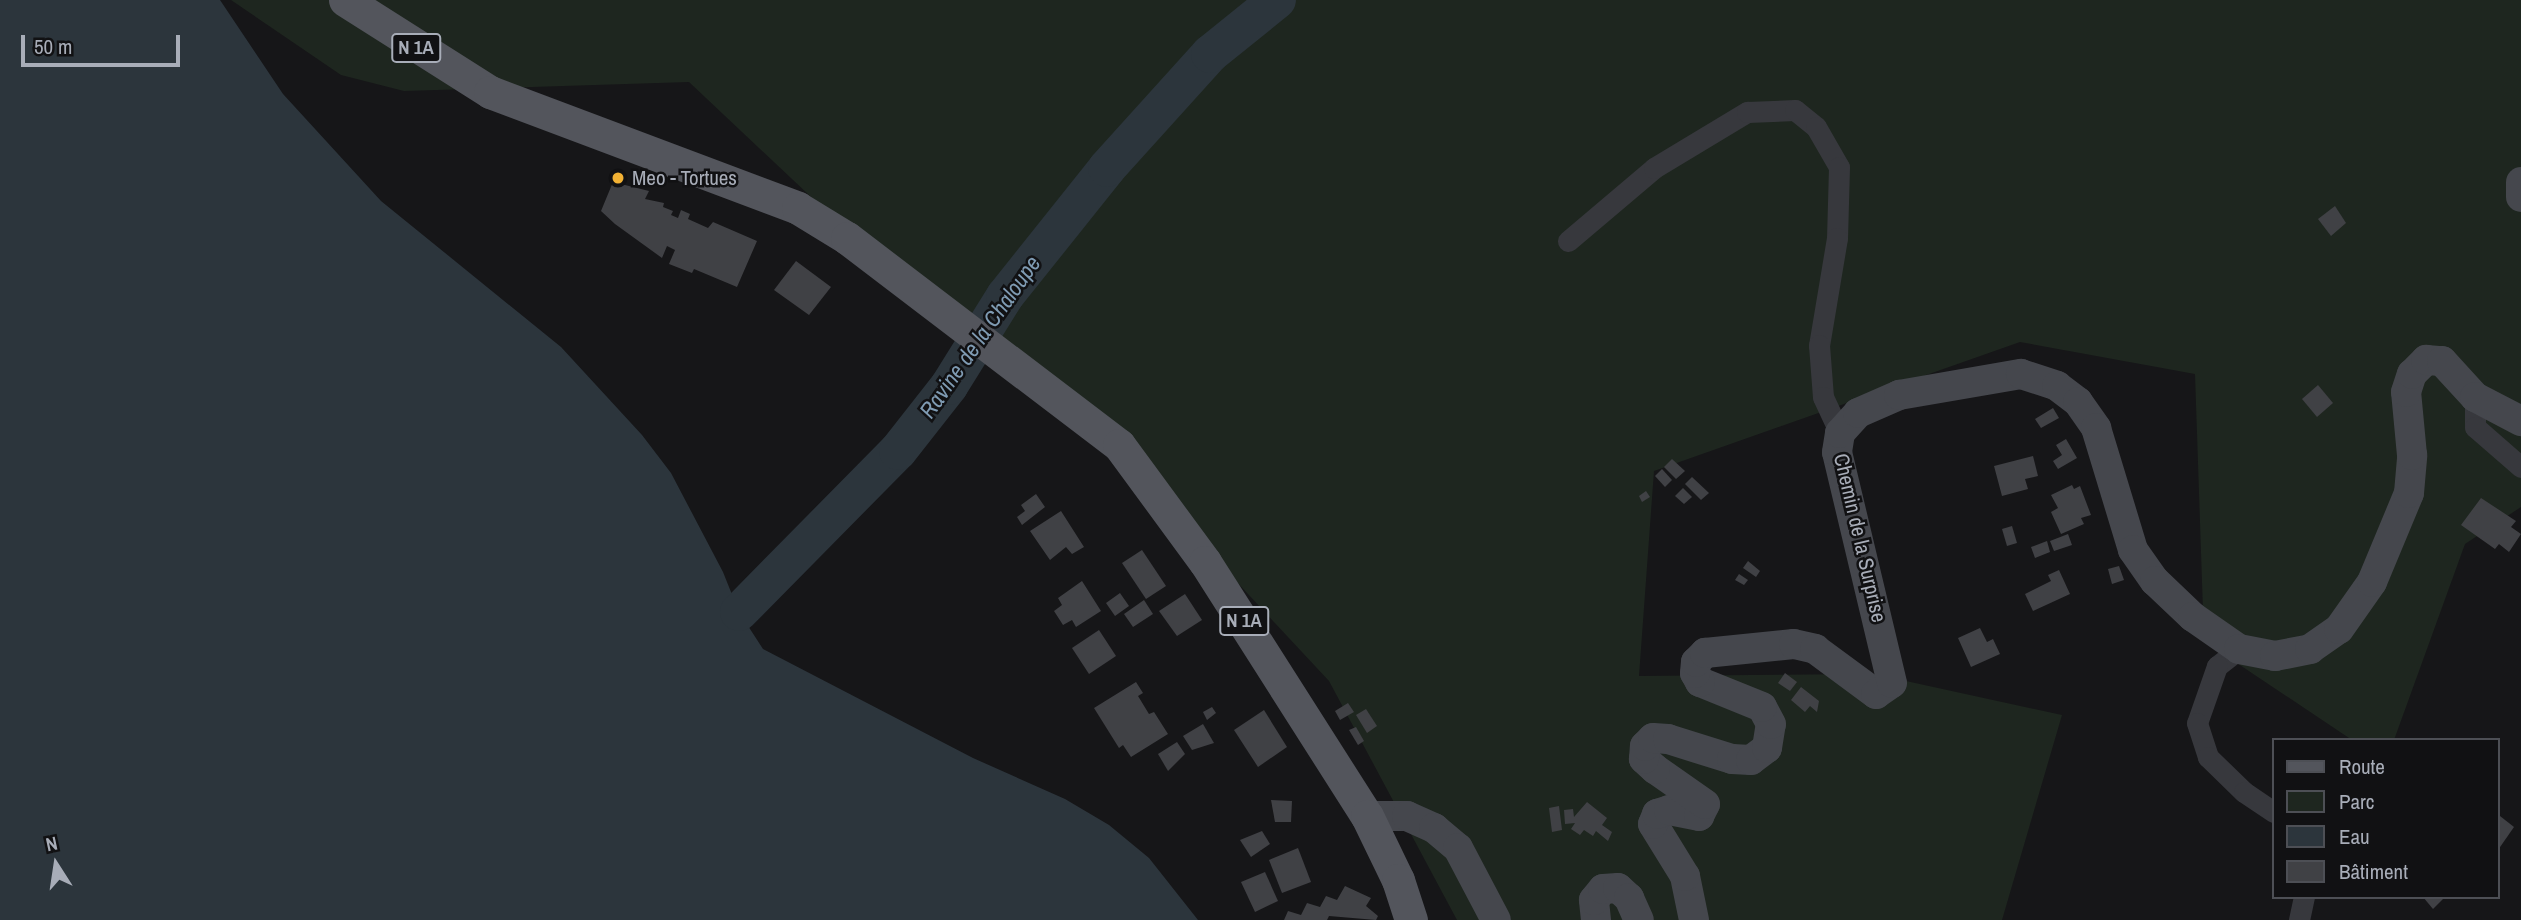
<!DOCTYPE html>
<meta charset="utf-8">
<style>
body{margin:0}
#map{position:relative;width:2521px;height:920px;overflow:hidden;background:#161618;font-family:"Archivo Narrow",sans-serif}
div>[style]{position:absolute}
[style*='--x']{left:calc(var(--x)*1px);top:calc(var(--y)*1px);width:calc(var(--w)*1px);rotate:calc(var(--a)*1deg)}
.green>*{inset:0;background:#1e261f}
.water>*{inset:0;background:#2c353c}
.river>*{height:38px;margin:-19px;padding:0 19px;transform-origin:19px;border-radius:19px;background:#2c353c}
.building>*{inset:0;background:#404145}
.street>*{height:21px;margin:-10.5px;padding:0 10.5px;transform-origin:10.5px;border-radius:10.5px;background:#37383d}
.secondary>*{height:30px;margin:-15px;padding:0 15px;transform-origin:15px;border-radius:15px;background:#45474d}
.primary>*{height:33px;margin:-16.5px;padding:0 16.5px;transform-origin:16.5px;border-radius:16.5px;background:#53555c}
.dots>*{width:19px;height:19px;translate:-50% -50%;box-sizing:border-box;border:4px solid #111113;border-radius:50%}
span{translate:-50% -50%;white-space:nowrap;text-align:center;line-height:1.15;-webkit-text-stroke:5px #111113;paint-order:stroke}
.shield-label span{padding:2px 5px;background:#111113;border:2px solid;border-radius:5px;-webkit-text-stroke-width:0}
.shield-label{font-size:19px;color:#a8adb8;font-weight:700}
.poi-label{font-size:21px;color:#a8adb8}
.left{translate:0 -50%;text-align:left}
.street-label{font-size:21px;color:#a8adb8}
.water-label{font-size:23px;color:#7f9bb3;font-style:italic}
.legend{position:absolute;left:2272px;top:738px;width:228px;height:161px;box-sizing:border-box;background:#111113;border:2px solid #4d4f55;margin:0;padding:9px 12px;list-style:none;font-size:21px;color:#a8adb8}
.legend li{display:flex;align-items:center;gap:14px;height:35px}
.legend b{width:35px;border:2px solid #4d4f55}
.north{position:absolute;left:21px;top:829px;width:70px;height:70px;-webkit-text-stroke:5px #111113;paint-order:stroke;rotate:348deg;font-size:19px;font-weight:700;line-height:28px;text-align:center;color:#a8adb8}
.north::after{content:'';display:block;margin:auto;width:24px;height:32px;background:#a8adb8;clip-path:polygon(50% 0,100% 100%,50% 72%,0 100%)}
.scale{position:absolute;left:21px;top:35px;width:159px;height:32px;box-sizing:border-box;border:4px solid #a8adb8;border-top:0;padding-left:9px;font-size:21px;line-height:24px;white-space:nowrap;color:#a8adb8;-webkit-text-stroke:5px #111113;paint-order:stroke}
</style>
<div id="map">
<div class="green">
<i style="clip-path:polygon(231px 0,2521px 0,2521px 507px,2465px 544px,2394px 740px,2352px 740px,2204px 641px,2195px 374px,2020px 342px,1654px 471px,1639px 676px,1874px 674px,2062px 715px,2002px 920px,1457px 920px,1329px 681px,1110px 446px,827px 212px,689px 82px,404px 91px,341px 75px)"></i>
</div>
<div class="water">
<i style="clip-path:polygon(0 0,220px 0,283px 94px,381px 201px,561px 347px,642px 435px,671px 473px,723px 572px,739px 612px,763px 649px,973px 758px,1065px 799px,1109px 825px,1149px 858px,1198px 920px,0 920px)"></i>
</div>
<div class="river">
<i style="--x:739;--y:612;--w:226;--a:-45.4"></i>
<i style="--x:898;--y:451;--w:83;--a:-51.9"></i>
<i style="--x:949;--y:386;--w:106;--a:-58.1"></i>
<i style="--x:1005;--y:296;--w:164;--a:-51.4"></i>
<i style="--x:1107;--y:168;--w:154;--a:-47.9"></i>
<i style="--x:1210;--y:54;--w:86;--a:-38.9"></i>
</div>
<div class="building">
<i style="clip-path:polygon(613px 182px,649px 191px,645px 199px,664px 203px,663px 207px,673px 211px,671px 215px,678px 218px,681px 210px,690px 214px,688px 219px,708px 228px,713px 222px,757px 241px,737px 287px,694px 269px,692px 273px,669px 264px,675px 250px,667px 246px,662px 258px,615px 224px,601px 211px)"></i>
<i style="clip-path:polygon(2335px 206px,2346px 223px,2331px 236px,2318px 219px)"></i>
<i style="clip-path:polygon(796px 261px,831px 287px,809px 315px,774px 290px)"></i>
<i style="clip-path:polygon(2318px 385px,2333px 403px,2317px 417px,2302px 399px)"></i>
<i style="clip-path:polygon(2053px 408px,2059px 418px,2041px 428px,2035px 419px)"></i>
<i style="clip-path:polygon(2066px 439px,2077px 458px,2058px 469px,2053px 461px,2062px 455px,2056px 445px)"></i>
<i style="clip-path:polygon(2033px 456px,2038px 476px,2025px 479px,2028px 489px,2002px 496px,1994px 466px)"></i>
<i style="clip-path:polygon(1672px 459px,1685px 471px,1676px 479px,1664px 467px)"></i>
<i style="clip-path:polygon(1662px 469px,1672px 480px,1665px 487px,1655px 476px)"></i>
<i style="clip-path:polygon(1692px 477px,1709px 493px,1701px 500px,1685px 484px)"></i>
<i style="clip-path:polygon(2072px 485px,2074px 489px,2080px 486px,2091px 515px,2081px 518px,2084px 524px,2061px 534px,2051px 512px,2058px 508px,2051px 495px)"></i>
<i style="clip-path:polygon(1683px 488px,1692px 497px,1684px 504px,1675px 496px)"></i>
<i style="clip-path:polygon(1646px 491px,1650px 497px,1642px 502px,1639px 496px)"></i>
<i style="clip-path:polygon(1036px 494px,1045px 507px,1022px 525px,1017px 517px,1025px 511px,1021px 505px)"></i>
<i style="clip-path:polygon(2481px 498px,2516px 521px,2511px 527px,2521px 534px,2509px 552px,2499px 544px,2495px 549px,2461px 525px)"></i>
<i style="clip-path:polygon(1061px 511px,1084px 547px,1072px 554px,1066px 547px,1050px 560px,1030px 531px)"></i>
<i style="clip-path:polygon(2012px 526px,2017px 543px,2007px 546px,2002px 529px)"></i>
<i style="clip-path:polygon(2068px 534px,2072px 545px,2054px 551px,2050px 541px)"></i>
<i style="clip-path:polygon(2047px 541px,2050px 552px,2035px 558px,2031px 547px)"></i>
<i style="clip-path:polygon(1142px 550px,1166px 586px,1146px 599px,1122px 563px)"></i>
<i style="clip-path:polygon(1748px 561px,1760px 571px,1756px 577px,1743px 568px)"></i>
<i style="clip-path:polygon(2119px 566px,2124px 580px,2112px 584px,2108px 569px)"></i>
<i style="clip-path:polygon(2059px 570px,2070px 594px,2033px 611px,2025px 594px,2051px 581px,2048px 575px)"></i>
<i style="clip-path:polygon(1739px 574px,1748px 580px,1744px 585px,1735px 580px)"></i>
<i style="clip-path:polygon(1082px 581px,1101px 611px,1076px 627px,1072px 620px,1063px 625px,1054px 611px,1062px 605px,1058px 598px)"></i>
<i style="clip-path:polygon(1120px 593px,1129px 606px,1115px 616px,1106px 603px)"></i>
<i style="clip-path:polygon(1185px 594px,1202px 620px,1177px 636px,1159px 611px)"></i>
<i style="clip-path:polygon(1144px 600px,1153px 614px,1133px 627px,1124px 614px)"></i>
<i style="clip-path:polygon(1980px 628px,1987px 642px,1993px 639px,2000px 654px,1971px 667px,1958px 638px)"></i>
<i style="clip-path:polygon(1099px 630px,1116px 656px,1089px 674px,1072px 648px)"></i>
<i style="clip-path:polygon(1785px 673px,1797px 682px,1790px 691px,1778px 683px)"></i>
<i style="clip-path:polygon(1136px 682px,1143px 693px,1138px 696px,1149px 714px,1154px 712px,1168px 734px,1131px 757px,1123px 745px,1119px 748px,1094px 708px)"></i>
<i style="clip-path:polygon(1801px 687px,1819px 701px,1817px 712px,1810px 706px,1805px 712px,1791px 700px)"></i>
<i style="clip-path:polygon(1348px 703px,1354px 712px,1340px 720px,1335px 711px)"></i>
<i style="clip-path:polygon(1212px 707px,1216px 713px,1207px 720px,1203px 712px)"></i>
<i style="clip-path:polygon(1366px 709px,1377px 726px,1367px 733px,1356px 715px)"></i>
<i style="clip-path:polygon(1264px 710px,1287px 747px,1258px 767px,1234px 730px)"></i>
<i style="clip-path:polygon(1203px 724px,1214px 743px,1192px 750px,1183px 736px)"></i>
<i style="clip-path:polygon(1356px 727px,1364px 741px,1358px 745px,1349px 730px)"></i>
<i style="clip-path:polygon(1177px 742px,1185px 754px,1168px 771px,1158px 754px)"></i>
<i style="clip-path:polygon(1271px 800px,1292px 801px,1291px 822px,1275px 822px)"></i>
<i style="clip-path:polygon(1587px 802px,1607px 818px,1602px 825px,1612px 832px,1608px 841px,1596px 831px,1593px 836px,1584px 830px,1580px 835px,1571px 829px,1575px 823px,1565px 824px,1564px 810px,1573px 809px,1574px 817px)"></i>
<i style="clip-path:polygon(1559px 806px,1562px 830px,1552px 832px,1549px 808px)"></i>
<i style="clip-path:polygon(2500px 816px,2514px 827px,2498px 850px,2498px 819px)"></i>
<i style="clip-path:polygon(1262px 831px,1270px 844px,1251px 857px,1240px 840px)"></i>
<i style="clip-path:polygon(1298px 848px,1311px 882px,1282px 893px,1269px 860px)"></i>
<i style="clip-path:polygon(1265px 872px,1278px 901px,1255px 912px,1241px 882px)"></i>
<i style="clip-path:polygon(1345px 886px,1371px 898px,1366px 906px,1378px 916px,1376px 920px,1329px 916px,1327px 920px,1284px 920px,1288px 911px,1301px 915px,1307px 903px,1320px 907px,1326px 896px,1337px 900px)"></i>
<i style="clip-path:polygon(2423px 897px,2445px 897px,2433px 909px)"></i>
</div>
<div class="street">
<i style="--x:1568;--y:241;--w:113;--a:-40.3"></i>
<i style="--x:1654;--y:168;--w:109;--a:-31.1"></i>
<i style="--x:1747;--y:112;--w:48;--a:-2.4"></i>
<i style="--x:1795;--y:110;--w:27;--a:39"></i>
<i style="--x:1816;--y:127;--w:46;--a:60.1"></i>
<i style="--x:1839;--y:167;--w:71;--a:91.6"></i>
<i style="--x:1837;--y:238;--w:109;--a:99.5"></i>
<i style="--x:1819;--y:345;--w:52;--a:85.6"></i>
<i style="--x:1823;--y:397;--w:40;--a:65"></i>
<i style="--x:2475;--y:397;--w:30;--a:90"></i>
<i style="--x:2475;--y:427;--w:61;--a:41"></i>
<i style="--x:2239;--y:649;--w:28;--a:142"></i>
<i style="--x:2217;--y:666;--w:60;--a:109.3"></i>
<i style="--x:2197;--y:723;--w:36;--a:72"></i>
<i style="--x:2208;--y:757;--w:50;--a:44.2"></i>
<i style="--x:2244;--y:792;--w:36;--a:34"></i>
<i style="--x:2299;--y:920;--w:24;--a:-78"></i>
</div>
<div class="secondary">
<i style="--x:2521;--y:182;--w:15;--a:90"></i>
<i style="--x:1367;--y:816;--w:40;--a:0"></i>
<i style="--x:1407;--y:816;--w:30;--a:24"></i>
<i style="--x:1434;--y:828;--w:31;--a:40"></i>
<i style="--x:1458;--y:848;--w:81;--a:62.2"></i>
<i style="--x:1596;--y:920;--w:20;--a:-96"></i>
<i style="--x:1594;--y:900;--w:14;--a:-51"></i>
<i style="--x:1603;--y:889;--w:15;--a:-4"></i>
<i style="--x:1618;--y:888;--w:15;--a:42"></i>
<i style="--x:1629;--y:898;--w:24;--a:66"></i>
<i style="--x:1694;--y:920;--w:45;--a:-101.6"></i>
<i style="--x:1685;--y:876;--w:61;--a:-121.6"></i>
<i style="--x:1653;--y:824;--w:11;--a:-68"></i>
<i style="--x:1657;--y:814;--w:13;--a:-18"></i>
<i style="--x:1669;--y:810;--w:31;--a:11"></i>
<i style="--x:1699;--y:816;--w:13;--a:-63"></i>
<i style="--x:1705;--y:804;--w:61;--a:-145"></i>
<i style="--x:1655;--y:769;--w:15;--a:-138"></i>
<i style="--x:1644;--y:759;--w:13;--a:-86"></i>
<i style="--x:1645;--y:746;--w:11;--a:-45"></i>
<i style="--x:1653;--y:738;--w:15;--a:4"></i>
<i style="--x:1668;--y:739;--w:67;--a:17.4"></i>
<i style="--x:1732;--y:759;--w:19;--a:3"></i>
<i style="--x:1751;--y:760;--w:20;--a:-37"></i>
<i style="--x:1767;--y:748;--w:24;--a:-81"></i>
<i style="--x:1771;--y:724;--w:19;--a:-118"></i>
<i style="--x:1762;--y:707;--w:67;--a:-158"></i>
<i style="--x:1700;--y:682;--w:10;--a:-119"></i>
<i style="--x:1695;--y:673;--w:11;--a:-85"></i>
<i style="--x:1696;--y:662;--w:13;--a:-45"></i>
<i style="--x:1705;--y:653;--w:89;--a:-5.8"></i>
<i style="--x:1794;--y:644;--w:22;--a:13"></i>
<i style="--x:1815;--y:649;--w:76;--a:36.4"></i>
<i style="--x:1876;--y:694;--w:19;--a:-35"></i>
<i style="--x:1892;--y:683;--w:237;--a:-103.4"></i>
<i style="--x:1837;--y:452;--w:19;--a:-81"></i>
<i style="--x:1840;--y:433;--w:27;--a:-48"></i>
<i style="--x:1858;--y:413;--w:45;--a:-23.7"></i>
<i style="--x:1899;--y:395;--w:124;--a:-9.8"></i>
<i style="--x:2021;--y:374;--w:38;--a:18"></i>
<i style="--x:2057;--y:386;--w:26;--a:37"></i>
<i style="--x:2078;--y:402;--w:32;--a:55"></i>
<i style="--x:2096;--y:428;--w:127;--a:73.1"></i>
<i style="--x:2133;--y:550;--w:38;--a:55"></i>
<i style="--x:2155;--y:581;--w:52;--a:43.5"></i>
<i style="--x:2193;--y:617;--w:56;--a:34.8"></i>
<i style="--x:2239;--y:649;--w:37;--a:11"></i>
<i style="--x:2275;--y:656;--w:36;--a:-11"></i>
<i style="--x:2310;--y:649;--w:35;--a:-35"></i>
<i style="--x:2339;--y:629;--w:57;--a:-54.9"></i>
<i style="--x:2372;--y:582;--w:96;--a:-67.4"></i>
<i style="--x:2409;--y:493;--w:38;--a:-85"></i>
<i style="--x:2412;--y:455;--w:63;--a:-95.4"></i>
<i style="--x:2406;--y:392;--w:19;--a:-72"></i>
<i style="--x:2412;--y:374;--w:20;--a:-45"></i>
<i style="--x:2426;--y:360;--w:16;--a:4"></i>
<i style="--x:2442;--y:361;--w:49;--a:47.5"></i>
<i style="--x:2475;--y:397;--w:52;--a:27.6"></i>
</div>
<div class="primary">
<i style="--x:345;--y:0;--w:172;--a:32.4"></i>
<i style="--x:490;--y:92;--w:329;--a:20.6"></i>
<i style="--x:798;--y:208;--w:57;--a:31.5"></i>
<i style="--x:847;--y:238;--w:342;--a:37.3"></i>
<i style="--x:1119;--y:445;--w:145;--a:53.7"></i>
<i style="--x:1205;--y:562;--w:301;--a:57.5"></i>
<i style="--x:1367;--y:816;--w:71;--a:64.2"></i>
<i style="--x:1398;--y:880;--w:42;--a:72"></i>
</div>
<div class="dots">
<i style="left:618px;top:178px;background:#f2b134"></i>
</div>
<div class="shield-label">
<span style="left:416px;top:48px">N 1A</span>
<span style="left:1244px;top:621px">N 1A</span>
</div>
<div class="poi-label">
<span class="left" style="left:632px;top:178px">Meo - Tortues</span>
</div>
<div class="street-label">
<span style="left:1860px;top:538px;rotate:77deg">Chemin de la Surprise</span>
</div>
<div class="water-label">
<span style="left:980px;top:337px;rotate:-55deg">Ravine de la Chaloupe</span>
</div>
<ul class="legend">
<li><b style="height:9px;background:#53555c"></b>Route</li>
<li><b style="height:19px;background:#1e261f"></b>Parc</li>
<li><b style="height:19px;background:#2c353c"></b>Eau</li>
<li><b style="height:19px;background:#404145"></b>Bâtiment</li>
</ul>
<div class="north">N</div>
<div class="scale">50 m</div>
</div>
